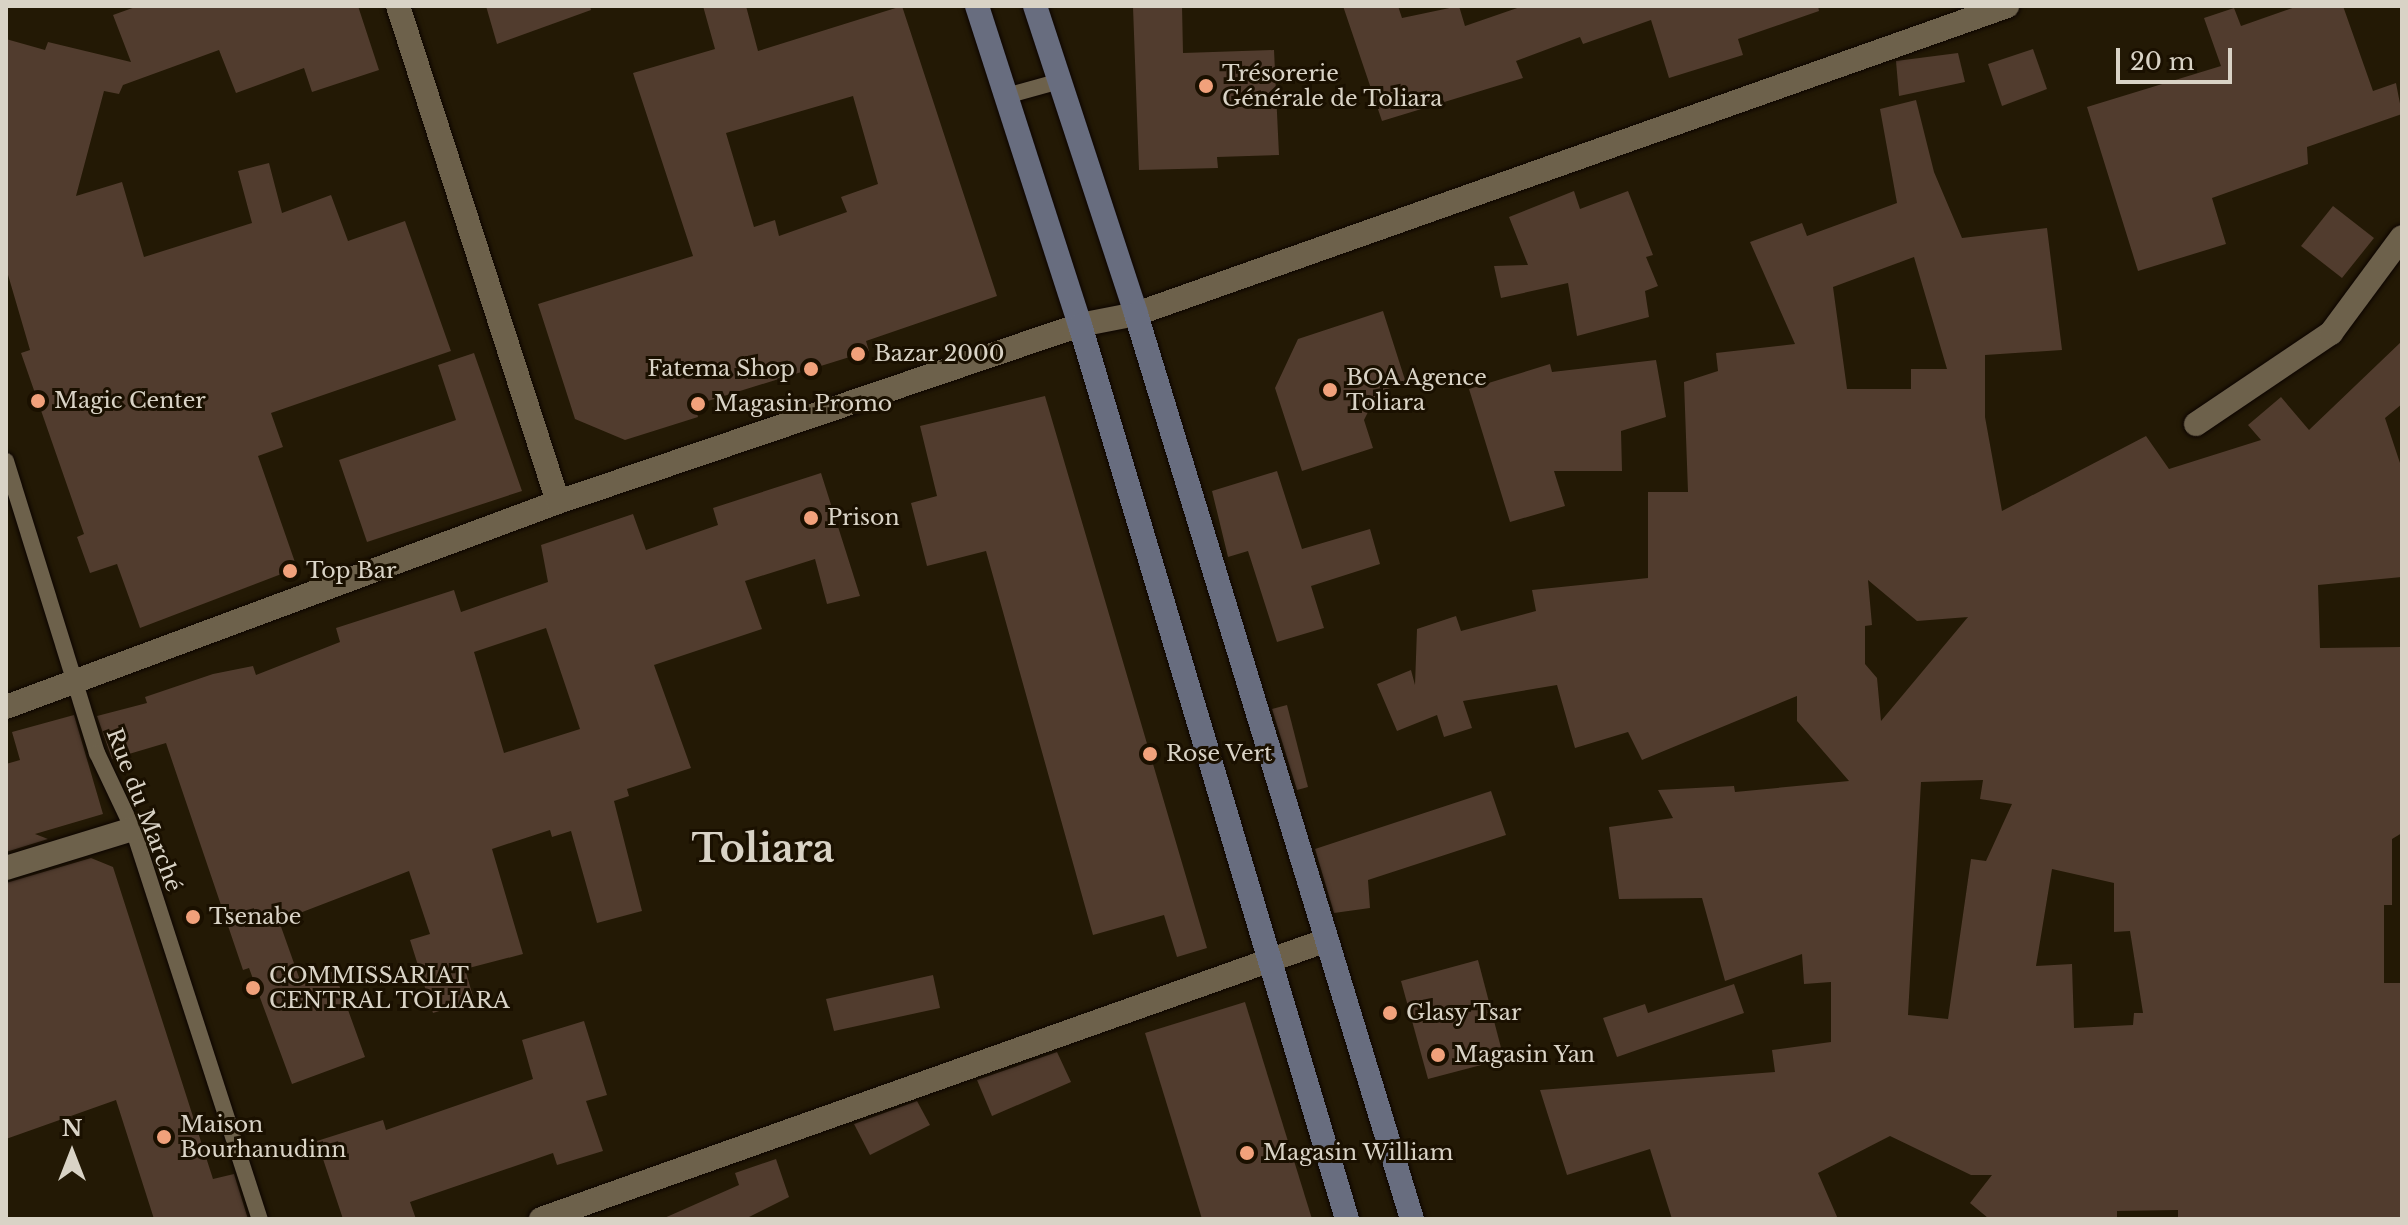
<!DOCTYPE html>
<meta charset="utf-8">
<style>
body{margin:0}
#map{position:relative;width:2408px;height:1225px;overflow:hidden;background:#231905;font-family:"Libre Baskerville",serif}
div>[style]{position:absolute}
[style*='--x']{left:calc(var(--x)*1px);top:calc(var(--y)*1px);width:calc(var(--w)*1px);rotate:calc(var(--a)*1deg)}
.building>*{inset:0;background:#513c2e}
.roads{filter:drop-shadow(0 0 2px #0c0400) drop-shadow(0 0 2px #0c0400)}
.service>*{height:16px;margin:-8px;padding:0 8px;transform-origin:8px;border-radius:8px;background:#6d614b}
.minor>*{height:24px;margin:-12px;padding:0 12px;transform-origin:12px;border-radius:12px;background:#6d614b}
.tertiary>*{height:24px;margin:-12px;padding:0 12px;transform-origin:12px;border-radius:12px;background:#6d614b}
.secondary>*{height:24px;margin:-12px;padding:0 12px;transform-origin:12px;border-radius:12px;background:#686d7f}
.dots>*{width:22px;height:22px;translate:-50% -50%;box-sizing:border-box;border:4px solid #1a1000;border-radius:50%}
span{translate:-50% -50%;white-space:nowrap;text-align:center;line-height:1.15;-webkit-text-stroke:6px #1a1000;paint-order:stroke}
.poi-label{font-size:22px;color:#d9d3c6}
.left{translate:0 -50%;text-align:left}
.right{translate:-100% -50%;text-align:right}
.street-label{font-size:22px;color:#d9d3c6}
.town-label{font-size:38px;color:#d9d3c6;font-weight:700}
.frame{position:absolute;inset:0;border:8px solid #d9d3c6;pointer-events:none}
.north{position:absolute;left:32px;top:1113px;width:80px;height:80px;-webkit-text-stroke:6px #1a1000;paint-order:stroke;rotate:0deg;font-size:22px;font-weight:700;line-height:32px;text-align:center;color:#d9d3c6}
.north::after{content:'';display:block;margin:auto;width:28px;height:36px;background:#d9d3c6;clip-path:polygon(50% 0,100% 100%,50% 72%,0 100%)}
.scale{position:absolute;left:2116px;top:48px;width:116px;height:36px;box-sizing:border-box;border:4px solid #d9d3c6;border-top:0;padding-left:10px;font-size:24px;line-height:28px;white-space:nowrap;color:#d9d3c6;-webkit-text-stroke:6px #1a1000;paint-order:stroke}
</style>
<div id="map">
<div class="building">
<i style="clip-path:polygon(138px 6px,358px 6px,379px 70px,312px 92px,304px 68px,236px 93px,219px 50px,123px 85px,119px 94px,104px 91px,76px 196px,122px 182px,144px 257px,252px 223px,238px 171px,269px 163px,282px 213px,331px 195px,348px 241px,405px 221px,451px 351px,271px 413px,283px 447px,258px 456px,297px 568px,140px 628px,117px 564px,90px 573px,77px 537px,84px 534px,21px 353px,30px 350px,6px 268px,6px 39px,45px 50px,48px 42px,131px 62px,113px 15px)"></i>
<i style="clip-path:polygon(486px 6px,590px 6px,591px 10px,497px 44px)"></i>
<i style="clip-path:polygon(evenodd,703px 6px,746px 6px,758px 51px,902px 6px,997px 296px,866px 341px,869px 351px,695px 405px,698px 417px,625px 440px,575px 419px,538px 304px,693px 256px,633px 73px,715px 49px,703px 6px,853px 96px,878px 184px,841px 197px,847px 212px,779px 236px,775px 220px,754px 227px,726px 133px,853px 96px)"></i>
<i style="clip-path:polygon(1182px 6px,1183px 53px,1274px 50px,1279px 155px,1217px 157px,1218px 168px,1139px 170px,1133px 7px)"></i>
<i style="clip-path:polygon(1343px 6px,1398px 6px,1402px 18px,1459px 6px,1465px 26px,1523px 6px,1818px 6px,1819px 11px,1738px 39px,1743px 55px,1669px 78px,1651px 20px,1583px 44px,1580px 37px,1516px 61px,1523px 78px,1382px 121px)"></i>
<i style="clip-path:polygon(2298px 6px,2343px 6px,2373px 91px,2396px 83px,2402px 114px,2307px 147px,2308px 164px,2212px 198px,2226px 244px,2138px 271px,2087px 107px,2221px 66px,2204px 18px,2234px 8px,2241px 26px)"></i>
<i style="clip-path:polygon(2033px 49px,2047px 89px,2002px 106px,1988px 64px)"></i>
<i style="clip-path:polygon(1958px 53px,1965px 82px,1899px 96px,1896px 61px)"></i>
<i style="clip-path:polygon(evenodd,1916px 100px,1934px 172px,1962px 238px,2047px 228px,2062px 350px,1985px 355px,1985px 417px,2002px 511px,2146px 436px,2169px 469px,2261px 440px,2248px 425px,2281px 397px,2309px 430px,2402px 341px,2402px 404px,2385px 418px,2402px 469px,2402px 577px,2318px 585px,2320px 648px,2402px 647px,2402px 833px,2392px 839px,2392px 905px,2384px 905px,2384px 983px,2402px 983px,2402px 1219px,2178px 1219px,2178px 1210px,2117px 1211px,2117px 1218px,1988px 1218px,1970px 1203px,1992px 1175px,1971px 1175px,1890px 1136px,1818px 1173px,1838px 1219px,1672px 1219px,1650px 1149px,1567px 1175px,1540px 1090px,1775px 1072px,1772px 1050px,1831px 1042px,1831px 982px,1804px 984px,1802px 954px,1725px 981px,1702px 898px,1619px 899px,1609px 827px,1673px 818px,1658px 790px,1734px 786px,1735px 792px,1849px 781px,1797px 721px,1797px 696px,1642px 760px,1628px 732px,1575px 748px,1557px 685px,1463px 701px,1472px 728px,1444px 737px,1437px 715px,1397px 731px,1377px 684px,1411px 670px,1415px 685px,1417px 629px,1456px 616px,1461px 631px,1536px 611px,1532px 590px,1648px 578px,1648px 492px,1688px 492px,1684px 382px,1718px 371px,1716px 353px,1795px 344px,1750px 242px,1802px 223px,1807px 236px,1897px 203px,1880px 109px,1916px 100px,1914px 257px,1947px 369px,1911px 369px,1911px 389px,1847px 389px,1833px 287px,1914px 257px,1916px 100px,1868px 580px,1917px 621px,1968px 617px,1881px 721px,1877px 678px,1865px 664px,1865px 626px,1872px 625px,1868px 580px,1916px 100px,1983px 780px,1980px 799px,2012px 804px,1986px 861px,1971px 859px,1948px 1019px,1908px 1015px,1921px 782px,1983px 780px,1916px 100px,2052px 869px,2114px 883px,2114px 932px,2130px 931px,2143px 1013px,2134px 1013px,2133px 1025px,2074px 1028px,2072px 964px,2036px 966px,2052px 869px)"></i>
<i style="clip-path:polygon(1574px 191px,1580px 209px,1628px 191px,1653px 255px,1646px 257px,1658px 286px,1645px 291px,1649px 317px,1577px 336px,1568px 283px,1501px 298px,1494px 266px,1528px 265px,1509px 217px)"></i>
<i style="clip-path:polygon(2333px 206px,2374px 238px,2342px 278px,2301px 246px)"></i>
<i style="clip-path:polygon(1383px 311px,1406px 383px,1378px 392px,1364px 420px,1373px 448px,1302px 471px,1275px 388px,1298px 339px)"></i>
<i style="clip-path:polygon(474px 353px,522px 491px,367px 542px,339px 460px,456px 420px,438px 365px)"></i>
<i style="clip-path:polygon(1656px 360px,1666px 417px,1621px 431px,1622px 471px,1554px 471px,1565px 506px,1510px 522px,1469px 389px,1550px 364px,1552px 372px)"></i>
<i style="clip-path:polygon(1045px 396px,1207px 948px,1177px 957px,1164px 915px,1093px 935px,986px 551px,927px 566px,911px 503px,937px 496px,920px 426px)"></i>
<i style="clip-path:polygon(1277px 471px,1302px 549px,1370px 529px,1380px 564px,1311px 586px,1324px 628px,1277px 642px,1248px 551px,1228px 557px,1212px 491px)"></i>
<i style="clip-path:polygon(evenodd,821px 473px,860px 596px,827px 604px,815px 559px,745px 581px,762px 629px,654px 665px,691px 768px,627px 789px,629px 796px,614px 801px,642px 911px,597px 923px,571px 831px,552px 837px,550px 830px,492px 849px,523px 954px,465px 969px,474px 1000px,433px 1013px,410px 940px,430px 934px,409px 871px,279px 921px,301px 983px,334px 971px,365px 1057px,292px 1084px,249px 968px,243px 970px,166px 743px,112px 759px,97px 716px,147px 703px,145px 697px,213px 674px,253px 666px,256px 675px,340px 642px,336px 628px,454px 590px,461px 612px,548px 582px,541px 545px,633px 514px,646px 550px,718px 525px,713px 508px,821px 473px,546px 628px,580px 729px,504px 753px,474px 652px,546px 628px)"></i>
<i style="clip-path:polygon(1287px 705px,1308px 787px,1297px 790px,1272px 709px)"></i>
<i style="clip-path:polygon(74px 715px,103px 814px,35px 834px,48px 839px,6px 852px,6px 764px,20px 760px,12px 732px)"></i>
<i style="clip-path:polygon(1491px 791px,1506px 835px,1368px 880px,1370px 908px,1334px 913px,1315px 849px)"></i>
<i style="clip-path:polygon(91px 858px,113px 867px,213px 1179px,234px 1174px,248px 1219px,154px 1219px,116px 1100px,6px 1139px,6px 883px)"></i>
<i style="clip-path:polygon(1478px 960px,1504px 1059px,1428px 1079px,1401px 981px)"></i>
<i style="clip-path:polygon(933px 975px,940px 1008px,834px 1031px,826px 999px)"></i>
<i style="clip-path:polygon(1734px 984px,1744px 1013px,1617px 1057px,1603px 1018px,1645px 1004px,1648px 1013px)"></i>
<i style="clip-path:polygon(1245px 1002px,1312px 1219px,1202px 1219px,1145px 1033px)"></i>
<i style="clip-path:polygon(584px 1021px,607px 1095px,586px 1101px,603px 1151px,557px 1165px,553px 1153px,410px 1202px,416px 1219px,343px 1219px,317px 1141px,383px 1120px,386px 1130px,533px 1079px,522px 1040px)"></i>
<i style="clip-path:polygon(1057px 1052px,1071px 1082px,992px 1116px,977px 1080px)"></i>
<i style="clip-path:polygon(917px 1101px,930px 1125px,870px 1155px,854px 1124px)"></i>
<i style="clip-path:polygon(776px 1159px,789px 1197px,745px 1219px,662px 1219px,739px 1185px,735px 1173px)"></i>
</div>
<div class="roads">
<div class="service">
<i style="--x:1006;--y:96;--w:56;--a:-15.5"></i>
<i style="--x:6;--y:461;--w:306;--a:72.7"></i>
<i style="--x:97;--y:753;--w:84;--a:64.7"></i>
<i style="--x:133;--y:829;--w:410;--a:72"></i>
</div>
<div class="minor">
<i style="--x:398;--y:6;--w:521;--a:72.12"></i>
<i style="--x:2196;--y:424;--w:163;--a:-34"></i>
<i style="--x:2331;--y:333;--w:119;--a:-53.5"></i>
<i style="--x:6;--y:707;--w:589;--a:-20.37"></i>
<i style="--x:558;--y:502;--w:551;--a:-18.73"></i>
<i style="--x:6;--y:868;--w:133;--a:-17.1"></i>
<i style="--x:541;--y:1219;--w:834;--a:-19.54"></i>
</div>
<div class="tertiary">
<i style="--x:1080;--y:325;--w:57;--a:-11.1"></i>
<i style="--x:1136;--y:314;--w:924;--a:-19.47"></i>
</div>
<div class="secondary">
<i style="--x:977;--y:6;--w:335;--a:72.1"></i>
<i style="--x:1080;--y:325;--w:933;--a:73.37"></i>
<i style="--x:1035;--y:6;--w:324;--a:71.8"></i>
<i style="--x:1136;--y:314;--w:946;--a:73.04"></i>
</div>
</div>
<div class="dots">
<i style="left:1206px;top:86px;background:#f1a17b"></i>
<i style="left:858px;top:354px;background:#f1a17b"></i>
<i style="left:811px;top:369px;background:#f1a17b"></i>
<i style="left:1330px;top:390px;background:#f1a17b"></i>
<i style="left:38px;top:401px;background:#f1a17b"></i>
<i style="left:698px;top:404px;background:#f1a17b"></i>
<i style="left:811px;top:518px;background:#f1a17b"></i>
<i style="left:290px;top:571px;background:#f1a17b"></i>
<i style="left:1150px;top:754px;background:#f1a17b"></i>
<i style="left:193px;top:917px;background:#f1a17b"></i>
<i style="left:253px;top:988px;background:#f1a17b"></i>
<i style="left:1390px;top:1013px;background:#f1a17b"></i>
<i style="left:1438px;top:1055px;background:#f1a17b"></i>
<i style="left:164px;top:1137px;background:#f1a17b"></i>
<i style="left:1247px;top:1153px;background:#f1a17b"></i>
</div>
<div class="poi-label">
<span class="left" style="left:1222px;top:86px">Trésorerie<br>Générale de Toliara</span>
<span class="left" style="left:874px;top:354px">Bazar 2000</span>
<span class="right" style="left:795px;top:369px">Fatema Shop</span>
<span class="left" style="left:1346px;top:390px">BOA Agence<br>Toliara</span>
<span class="left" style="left:54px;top:401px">Magic Center</span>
<span class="left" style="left:714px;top:404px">Magasin Promo</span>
<span class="left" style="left:827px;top:518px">Prison</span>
<span class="left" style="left:306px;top:571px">Top Bar</span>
<span class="left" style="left:1166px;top:754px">Rose Vert</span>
<span class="left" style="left:209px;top:917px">Tsenabe</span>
<span class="left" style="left:269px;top:988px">COMMISSARIAT<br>CENTRAL TOLIARA</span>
<span class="left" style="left:1406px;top:1013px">Glasy Tsar</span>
<span class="left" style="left:1454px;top:1055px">Magasin Yan</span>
<span class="left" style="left:180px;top:1137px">Maison<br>Bourhanudinn</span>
<span class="left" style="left:1263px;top:1153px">Magasin William</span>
</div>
<div class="street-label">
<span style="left:144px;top:810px;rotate:69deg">Rue du Marché</span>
</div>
<div class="town-label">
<span style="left:763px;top:849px">Toliara</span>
</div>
<div class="frame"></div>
<div class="north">N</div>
<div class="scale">20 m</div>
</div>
